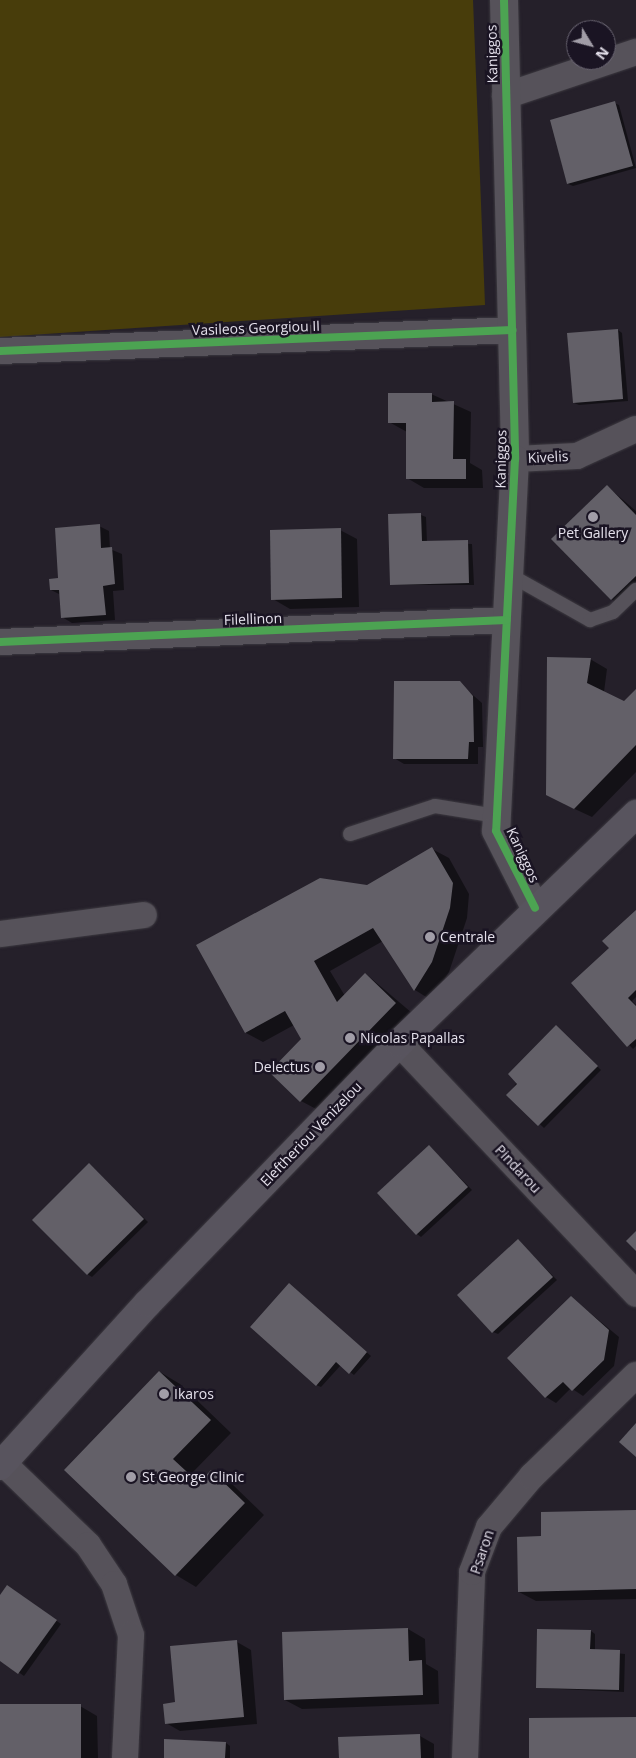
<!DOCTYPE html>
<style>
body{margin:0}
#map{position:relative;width:636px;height:1758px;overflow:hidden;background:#25202a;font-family:"Open Sans",sans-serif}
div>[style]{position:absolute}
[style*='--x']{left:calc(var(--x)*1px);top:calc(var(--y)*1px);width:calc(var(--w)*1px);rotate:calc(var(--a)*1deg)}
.green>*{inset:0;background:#483d0b}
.shadow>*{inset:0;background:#0007}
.building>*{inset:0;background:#636068}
.roads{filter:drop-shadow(0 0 1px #3d3a41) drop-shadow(0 0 1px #3d3a41)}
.service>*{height:14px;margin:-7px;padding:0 7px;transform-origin:7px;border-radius:7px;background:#56525a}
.minor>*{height:26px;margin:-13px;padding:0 13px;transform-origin:13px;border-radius:13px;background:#56525a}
.tertiary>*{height:28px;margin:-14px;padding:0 14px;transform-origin:14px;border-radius:14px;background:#56525a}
.secondary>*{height:28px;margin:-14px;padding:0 14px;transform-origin:14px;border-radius:14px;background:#58545e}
.cycleway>*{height:8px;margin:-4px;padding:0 4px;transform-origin:4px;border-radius:4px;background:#4ca352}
.dots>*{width:14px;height:14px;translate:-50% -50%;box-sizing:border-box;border:2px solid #1a1423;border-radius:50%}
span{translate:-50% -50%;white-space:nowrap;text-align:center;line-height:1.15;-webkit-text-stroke:5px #1a1423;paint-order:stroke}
.street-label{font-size:14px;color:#e4e0eb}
.poi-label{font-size:14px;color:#e4e0eb}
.left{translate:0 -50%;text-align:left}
.right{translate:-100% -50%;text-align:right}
.north{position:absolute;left:566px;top:20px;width:50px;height:50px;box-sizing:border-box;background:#1a1423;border:1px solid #6b6673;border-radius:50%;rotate:127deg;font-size:14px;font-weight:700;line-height:20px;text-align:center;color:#e4e0eb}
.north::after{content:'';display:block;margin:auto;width:18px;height:22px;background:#a19da7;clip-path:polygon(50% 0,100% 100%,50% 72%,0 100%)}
</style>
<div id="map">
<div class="green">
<i style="clip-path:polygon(0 0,473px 0,485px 305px,0 337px)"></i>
</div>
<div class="shadow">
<i style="clip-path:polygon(614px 103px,619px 105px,636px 168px,573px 186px,568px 184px)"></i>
<i style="clip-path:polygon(618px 330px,622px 333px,628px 401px,579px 405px,574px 403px)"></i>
<i style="clip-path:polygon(431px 394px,471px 412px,470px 463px,482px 470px,483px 488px,424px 488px,407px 478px,407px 432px,389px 422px)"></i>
<i style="clip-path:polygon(608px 487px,636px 511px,636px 591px,621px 605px,611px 599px)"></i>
<i style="clip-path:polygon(421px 515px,426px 517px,427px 542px,472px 544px,474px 585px,391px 585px,389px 516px)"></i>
<i style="clip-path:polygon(99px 526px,109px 531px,110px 549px,122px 554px,124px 590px,113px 591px,115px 620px,72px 623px,62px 617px,61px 595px,51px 590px)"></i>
<i style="clip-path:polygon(340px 530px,357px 539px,359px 607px,290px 609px,273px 599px)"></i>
<i style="clip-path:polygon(590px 659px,607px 669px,604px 692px,625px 702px,636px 691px,636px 772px,592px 817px,564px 804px)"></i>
<i style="clip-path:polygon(459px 683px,482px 703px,483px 747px,478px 747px,478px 764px,404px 764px,394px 758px)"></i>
<i style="clip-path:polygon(432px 849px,449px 858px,469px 894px,467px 918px,449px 972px,431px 1000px,415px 990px,383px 941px,330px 971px,345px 996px,366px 974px,412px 1013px,318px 1110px,301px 1101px,303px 1040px,294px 1025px,263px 1042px,246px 1033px,198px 946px,367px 886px)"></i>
<i style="clip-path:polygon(636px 912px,636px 997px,632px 1001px,636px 1005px,636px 1046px,633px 1049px,572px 983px,610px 948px)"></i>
<i style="clip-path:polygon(556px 1027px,601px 1070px,544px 1128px,508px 1095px)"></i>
<i style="clip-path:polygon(429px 1146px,472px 1190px,421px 1237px,417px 1234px)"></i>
<i style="clip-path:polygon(89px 1165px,148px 1222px,92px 1277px,87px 1274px)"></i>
<i style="clip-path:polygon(518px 1241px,557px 1280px,498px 1334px,493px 1332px)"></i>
<i style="clip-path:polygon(294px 1288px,371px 1356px,354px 1375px,341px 1365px,321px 1387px,316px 1385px)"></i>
<i style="clip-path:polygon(572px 1298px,619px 1337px,614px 1366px,583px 1396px,571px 1388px,556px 1403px,546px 1397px)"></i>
<i style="clip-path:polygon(160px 1372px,180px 1384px,231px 1433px,193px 1472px,203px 1481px,211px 1472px,232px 1484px,264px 1515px,196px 1587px,176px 1575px)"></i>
<i style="clip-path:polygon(636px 1512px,636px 1599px,536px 1601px,519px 1592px,542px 1537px)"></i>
<i style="clip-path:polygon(12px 1589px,61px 1624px,24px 1676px,0 1659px,0 1597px)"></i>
<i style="clip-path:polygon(408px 1629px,425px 1639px,426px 1664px,438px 1671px,439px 1704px,302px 1709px,285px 1700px)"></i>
<i style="clip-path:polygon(591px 1631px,595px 1634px,595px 1651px,625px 1654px,624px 1692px,537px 1688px)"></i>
<i style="clip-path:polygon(237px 1642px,251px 1650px,257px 1724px,180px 1731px,166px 1723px,176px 1703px)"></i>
<i style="clip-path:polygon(0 1706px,80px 1706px,97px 1716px,98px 1758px,0 1758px)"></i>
<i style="clip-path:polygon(420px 1736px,434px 1744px,434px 1758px,340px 1758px,340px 1738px)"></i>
<i style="clip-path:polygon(226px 1743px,230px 1746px,230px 1758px,165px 1758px)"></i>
</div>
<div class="building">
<i style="clip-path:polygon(615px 101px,633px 166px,567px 184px,550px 120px)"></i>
<i style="clip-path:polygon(618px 329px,623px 399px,573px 403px,567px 333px)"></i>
<i style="clip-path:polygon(388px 393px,432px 393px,432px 402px,454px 401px,453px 459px,466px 459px,466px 479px,406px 479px,406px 423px,388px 423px)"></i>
<i style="clip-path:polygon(607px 485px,636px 515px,636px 576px,611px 600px,551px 539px)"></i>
<i style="clip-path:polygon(421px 513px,422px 541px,468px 540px,469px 583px,390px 585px,388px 514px)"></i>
<i style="clip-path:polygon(100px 524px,101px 548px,112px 547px,115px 584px,103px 586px,106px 615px,61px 618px,59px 590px,50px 590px,49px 579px,58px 578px,55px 528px)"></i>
<i style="clip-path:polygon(341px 528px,342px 598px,271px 600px,270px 530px)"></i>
<i style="clip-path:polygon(547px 657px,591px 658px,587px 683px,624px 701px,636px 689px,636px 745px,574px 809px,546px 795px)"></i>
<i style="clip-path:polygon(394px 681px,460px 681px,473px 696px,474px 742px,469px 742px,468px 759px,393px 759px)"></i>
<i style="clip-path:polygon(432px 847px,453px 883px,450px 908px,432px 962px,414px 991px,373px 928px,314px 961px,337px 1002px,365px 973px,396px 1003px,300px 1102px,269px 1072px,301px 1039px,285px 1011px,245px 1033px,196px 945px,320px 878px,367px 885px)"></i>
<i style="clip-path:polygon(636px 910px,636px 990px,628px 998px,636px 1006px,636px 1039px,627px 1047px,571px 983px,609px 948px,602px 941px)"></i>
<i style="clip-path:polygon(556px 1025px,598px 1066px,538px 1126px,506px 1095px,517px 1084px,508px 1074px)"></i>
<i style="clip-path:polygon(429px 1145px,468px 1187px,416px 1235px,377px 1193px)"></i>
<i style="clip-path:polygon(89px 1163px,144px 1219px,87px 1275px,32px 1220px)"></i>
<i style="clip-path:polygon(636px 1231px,636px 1251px,626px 1241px)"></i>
<i style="clip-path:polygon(518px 1239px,553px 1277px,492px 1333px,457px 1295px)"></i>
<i style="clip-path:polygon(289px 1283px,367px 1352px,349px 1374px,336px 1362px,316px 1386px,250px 1327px)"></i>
<i style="clip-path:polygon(571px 1296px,609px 1330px,604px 1360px,572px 1391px,563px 1382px,545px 1398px,507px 1358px)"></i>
<i style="clip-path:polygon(159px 1371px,211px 1420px,173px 1459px,199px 1483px,211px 1470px,245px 1503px,175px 1576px,64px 1470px)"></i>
<i style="clip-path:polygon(636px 1423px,636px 1457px,619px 1442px)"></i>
<i style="clip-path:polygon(636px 1510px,636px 1589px,518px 1592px,517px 1537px,541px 1536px,541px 1512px)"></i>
<i style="clip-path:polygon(7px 1585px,57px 1620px,18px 1674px,0 1661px,0 1595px)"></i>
<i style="clip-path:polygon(408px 1628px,409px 1661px,422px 1660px,423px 1695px,284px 1700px,282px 1632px)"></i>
<i style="clip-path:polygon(537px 1629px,591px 1630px,590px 1649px,620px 1650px,619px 1690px,536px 1688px)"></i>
<i style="clip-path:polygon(237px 1640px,244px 1717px,165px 1724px,163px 1704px,175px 1702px,170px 1646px)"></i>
<i style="clip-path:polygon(0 1704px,81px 1704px,81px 1758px,0 1758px)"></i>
<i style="clip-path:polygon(636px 1717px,636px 1758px,529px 1758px,529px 1718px)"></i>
<i style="clip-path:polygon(420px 1734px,421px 1758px,339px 1758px,338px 1737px)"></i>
<i style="clip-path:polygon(164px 1739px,226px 1742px,225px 1758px,164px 1758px)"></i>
</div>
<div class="roads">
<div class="service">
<i style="--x:510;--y:575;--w:92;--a:29.4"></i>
<i style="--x:590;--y:620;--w:24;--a:-19"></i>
<i style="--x:613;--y:612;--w:32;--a:-44"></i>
<i style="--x:350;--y:834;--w:89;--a:-18.2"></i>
<i style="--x:435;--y:806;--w:63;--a:9.2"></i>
</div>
<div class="minor">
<i style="--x:505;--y:96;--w:138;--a:-18.6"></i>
<i style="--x:0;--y:351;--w:513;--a:-2.34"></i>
<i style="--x:515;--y:459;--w:62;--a:-2.8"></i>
<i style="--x:577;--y:456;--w:65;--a:-24.6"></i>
<i style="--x:0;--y:642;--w:507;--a:-2.48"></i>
<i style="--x:0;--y:934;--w:145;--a:-7.5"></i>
<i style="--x:399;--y:1043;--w:345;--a:46.6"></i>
<i style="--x:3;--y:1463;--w:118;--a:44"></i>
<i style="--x:88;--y:1545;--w:47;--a:56.3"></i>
<i style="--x:114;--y:1584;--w:54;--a:71.6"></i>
<i style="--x:131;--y:1635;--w:123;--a:92.8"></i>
<i style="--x:465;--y:1758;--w:186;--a:-87.8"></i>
<i style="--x:472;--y:1572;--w:48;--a:-69.3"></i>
<i style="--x:489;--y:1527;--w:67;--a:-49.9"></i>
<i style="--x:532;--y:1476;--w:145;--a:-44.2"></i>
</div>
<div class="tertiary">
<i style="--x:504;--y:0;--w:459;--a:88.6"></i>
<i style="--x:515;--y:459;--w:372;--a:92.9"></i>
<i style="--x:496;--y:831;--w:86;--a:63.1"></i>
</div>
<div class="secondary">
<i style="--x:0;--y:1466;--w:220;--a:-47.8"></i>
<i style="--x:148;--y:1303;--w:361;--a:-46"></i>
<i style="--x:399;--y:1043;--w:330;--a:-44"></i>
</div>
</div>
<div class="cycleway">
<i style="--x:504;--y:0;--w:459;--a:88.6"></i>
<i style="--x:515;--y:459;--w:372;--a:92.9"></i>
<i style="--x:496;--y:831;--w:86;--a:63.1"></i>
<i style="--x:0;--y:351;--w:513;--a:-2.34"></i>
<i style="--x:0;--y:642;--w:507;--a:-2.48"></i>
</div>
<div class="dots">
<i style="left:593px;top:517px;background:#a19da7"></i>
<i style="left:430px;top:937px;background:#a19da7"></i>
<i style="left:350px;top:1038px;background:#a19da7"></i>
<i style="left:320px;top:1067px;background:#a19da7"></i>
<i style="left:164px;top:1394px;background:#a19da7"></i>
<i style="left:131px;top:1477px;background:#a19da7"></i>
</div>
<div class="street-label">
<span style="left:492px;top:54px;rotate:-91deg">Kaniggos</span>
<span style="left:256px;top:328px;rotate:-2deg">Vasileos Georgiou II</span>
<span style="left:548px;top:457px;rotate:-3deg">Kivelis</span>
<span style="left:501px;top:459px;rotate:-89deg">Kaniggos</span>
<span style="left:253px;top:619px;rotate:-2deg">Filellinon</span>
<span style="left:523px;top:855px;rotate:65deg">Kaniggos</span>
<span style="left:311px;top:1134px;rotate:-46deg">Eleftheriou Venizelou</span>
<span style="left:518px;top:1169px;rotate:47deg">Pindarou</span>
<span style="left:482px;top:1552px;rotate:-71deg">Psaron</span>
</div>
<div class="poi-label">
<span style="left:593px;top:533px">Pet Gallery</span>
<span class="left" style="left:440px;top:937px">Centrale</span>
<span class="left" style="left:360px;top:1038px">Nicolas Papallas</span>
<span class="right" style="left:310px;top:1067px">Delectus</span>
<span class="left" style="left:174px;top:1394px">Ikaros</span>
<span class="left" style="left:142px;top:1477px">St George Clinic</span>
</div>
<div class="north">N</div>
</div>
